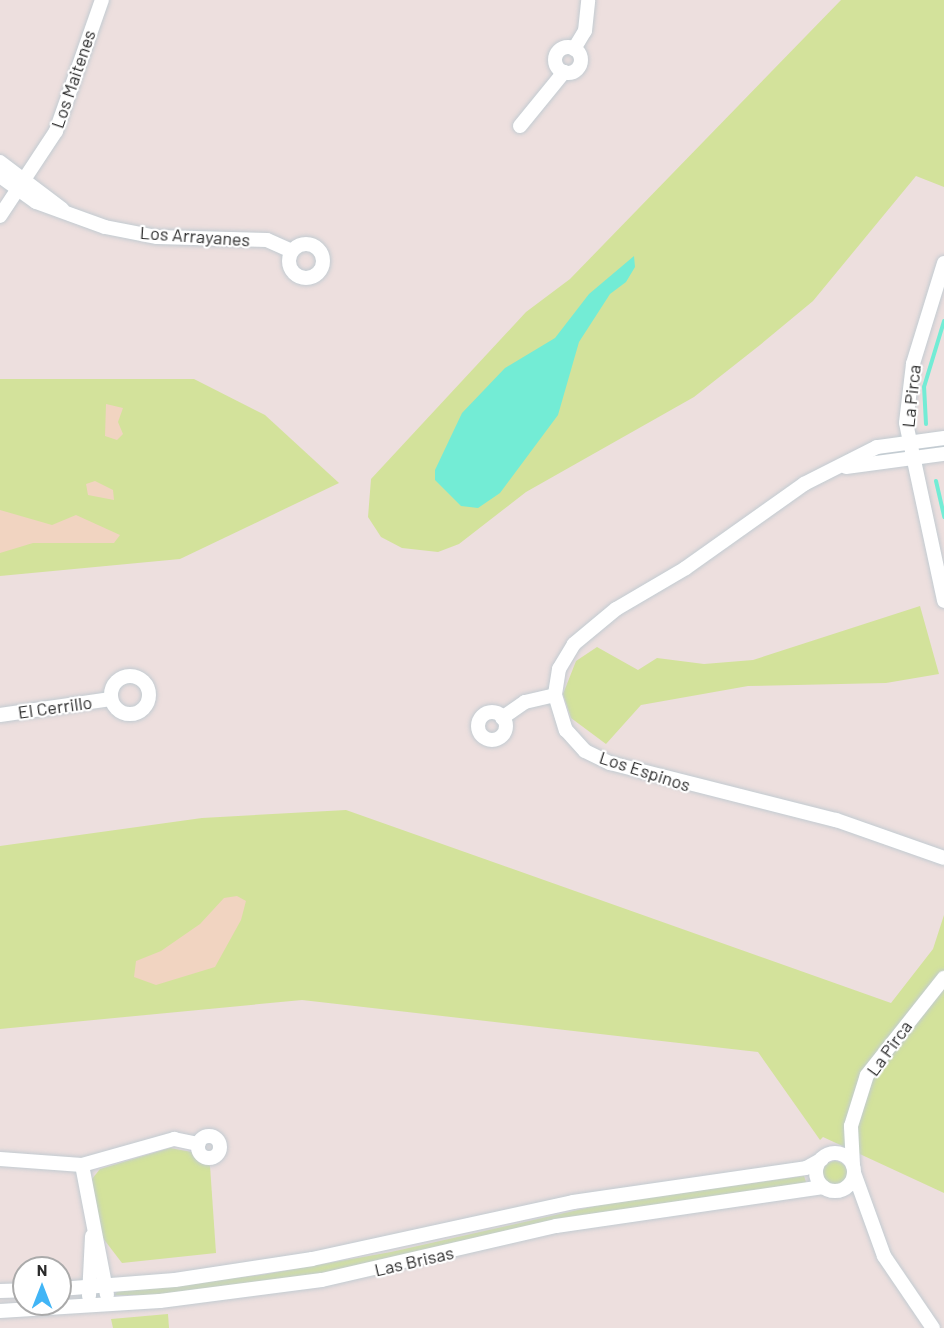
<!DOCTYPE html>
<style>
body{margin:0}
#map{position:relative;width:944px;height:1328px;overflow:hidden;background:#eddfde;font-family:Barlow,sans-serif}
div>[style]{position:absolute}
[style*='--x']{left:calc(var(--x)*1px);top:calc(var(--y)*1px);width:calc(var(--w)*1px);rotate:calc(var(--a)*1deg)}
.green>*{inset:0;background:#d3e29b}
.round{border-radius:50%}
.sand>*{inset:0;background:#f1d4c1}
.water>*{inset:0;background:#73ecd5}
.stream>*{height:4px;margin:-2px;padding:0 2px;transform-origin:2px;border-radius:2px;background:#73ecd5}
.roads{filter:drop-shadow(0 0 2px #c2cbd1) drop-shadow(0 0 2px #c2cbd1)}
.minor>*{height:14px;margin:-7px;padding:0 7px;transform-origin:7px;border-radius:7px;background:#fff}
.minor>.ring{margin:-7px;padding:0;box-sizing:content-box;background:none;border:14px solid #fff;border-radius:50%}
span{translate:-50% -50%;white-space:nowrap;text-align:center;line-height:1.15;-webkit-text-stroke:4.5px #fff;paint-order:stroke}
.street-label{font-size:18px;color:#2b2b2b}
.north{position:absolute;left:12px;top:1256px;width:60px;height:60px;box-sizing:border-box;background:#fff;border:2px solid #aaa;border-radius:50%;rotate:0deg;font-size:16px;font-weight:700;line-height:24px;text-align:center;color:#2b2b2b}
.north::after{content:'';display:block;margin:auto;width:21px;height:27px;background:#41b5f6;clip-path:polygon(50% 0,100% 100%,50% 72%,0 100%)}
</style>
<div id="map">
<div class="green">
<i style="clip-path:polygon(841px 0,944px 0,944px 187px,916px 176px,813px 301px,760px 345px,694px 397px,526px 492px,459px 544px,438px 552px,402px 548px,381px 537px,368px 517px,371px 479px,526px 312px,570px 279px)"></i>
<i style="clip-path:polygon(0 379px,194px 379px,265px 415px,339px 483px,180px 559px,0 576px)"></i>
<i style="clip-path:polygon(920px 606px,939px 674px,886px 683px,748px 686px,641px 705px,606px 744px,571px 718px,563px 694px,576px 661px,597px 647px,638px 670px,657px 658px,704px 664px,753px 660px)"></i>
<i style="clip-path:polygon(346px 810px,891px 1003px,933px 949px,944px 915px,944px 1193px,823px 1137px,820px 1140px,758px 1052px,302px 1000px,0 1029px,0 846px,202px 818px)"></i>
<i style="clip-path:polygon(170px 1148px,192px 1152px,210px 1166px,216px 1253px,122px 1263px,99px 1233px,92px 1179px,100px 1169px)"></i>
<i class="round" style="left:823px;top:1161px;width:24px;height:24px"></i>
<i style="clip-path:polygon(804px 1176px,807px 1185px,596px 1213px,338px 1271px,165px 1295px,114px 1295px,119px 1290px,261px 1275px,391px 1252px,613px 1202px)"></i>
<i style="clip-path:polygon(168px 1314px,169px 1328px,113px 1328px,111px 1319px)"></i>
</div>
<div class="sand">
<i style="clip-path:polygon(106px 404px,123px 408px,118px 422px,123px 434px,117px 440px,105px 436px)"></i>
<i style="clip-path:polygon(95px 481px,113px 490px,114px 500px,88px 495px,86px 484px)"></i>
<i style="clip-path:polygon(0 510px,52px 525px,76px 515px,120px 535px,114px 543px,33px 543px,0 553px)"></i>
<i style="clip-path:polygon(237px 896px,246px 901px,241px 920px,215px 967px,156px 985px,134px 977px,136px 961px,161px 951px,200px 924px,224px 898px)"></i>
</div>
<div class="water">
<i style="clip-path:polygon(634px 256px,635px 267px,626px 282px,610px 294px,579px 342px,558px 415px,500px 493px,478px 508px,461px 506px,435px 480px,435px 470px,462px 413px,505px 368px,555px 338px,589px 294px)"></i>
</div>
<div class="stream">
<i style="--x:926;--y:424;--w:37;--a:-93"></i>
<i style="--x:924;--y:387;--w:69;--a:-73.1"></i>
<i style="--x:936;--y:481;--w:37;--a:77"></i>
</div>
<div class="roads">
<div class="minor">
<i class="ring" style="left:555px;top:47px;width:12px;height:12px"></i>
<i style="--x:574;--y:49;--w:21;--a:-59"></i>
<i style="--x:585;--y:31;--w:31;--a:-84"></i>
<i style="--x:520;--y:126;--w:70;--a:-50.8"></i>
<i style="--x:0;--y:162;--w:78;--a:37.2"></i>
<i style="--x:0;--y:176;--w:44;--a:35.8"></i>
<i style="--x:36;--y:202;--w:73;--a:19.9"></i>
<i style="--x:105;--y:227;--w:53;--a:10.9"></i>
<i style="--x:157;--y:237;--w:110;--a:1.6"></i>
<i style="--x:267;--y:240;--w:27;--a:24"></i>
<i style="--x:0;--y:216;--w:102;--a:-56.6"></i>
<i style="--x:56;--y:131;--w:139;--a:-70.7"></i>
<i class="ring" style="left:289px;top:244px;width:20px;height:20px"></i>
<i style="--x:944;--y:263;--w:106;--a:107.1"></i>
<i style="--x:913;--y:364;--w:59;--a:96.8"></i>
<i style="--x:906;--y:423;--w:182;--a:77.9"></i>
<i style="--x:944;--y:438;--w:68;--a:172.3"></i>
<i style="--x:877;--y:447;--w:82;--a:153.1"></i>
<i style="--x:804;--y:484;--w:145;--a:144.6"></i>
<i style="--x:686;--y:568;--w:81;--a:149.6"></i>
<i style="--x:616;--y:609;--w:55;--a:140.2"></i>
<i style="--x:574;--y:644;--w:29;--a:121"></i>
<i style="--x:559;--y:669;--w:26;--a:99"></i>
<i style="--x:555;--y:695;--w:37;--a:73"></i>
<i style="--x:566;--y:730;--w:28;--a:48"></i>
<i style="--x:585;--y:751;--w:28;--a:26"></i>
<i style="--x:610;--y:763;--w:233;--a:14.2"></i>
<i style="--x:836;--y:820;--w:114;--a:19.4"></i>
<i style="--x:846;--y:467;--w:99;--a:-7.6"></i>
<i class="ring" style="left:111px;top:676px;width:24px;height:24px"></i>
<i class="ring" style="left:478px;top:712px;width:14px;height:14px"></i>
<i style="--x:0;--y:715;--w:112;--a:-8.2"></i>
<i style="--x:502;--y:718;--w:28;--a:-35"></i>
<i style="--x:525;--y:702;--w:31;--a:-13"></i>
<i class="ring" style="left:198px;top:1136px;width:8px;height:8px"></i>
<i class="ring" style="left:816px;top:1153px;width:24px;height:24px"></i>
<i style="--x:0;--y:1159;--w:82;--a:4.2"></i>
<i style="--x:82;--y:1165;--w:96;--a:-15.8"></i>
<i style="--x:174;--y:1139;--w:25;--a:12"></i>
<i style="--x:82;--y:1165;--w:132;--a:79.1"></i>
<i style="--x:853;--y:1165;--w:39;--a:-93"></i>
<i style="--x:851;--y:1126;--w:53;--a:-72.6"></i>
<i style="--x:867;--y:1075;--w:124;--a:-51.6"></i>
<i style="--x:854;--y:1173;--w:88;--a:70.1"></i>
<i style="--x:884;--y:1256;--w:87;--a:55.8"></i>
<i style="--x:60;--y:1289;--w:115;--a:-4.5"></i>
<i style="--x:175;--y:1280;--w:139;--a:-8.7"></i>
<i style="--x:312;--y:1259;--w:267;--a:-12.3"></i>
<i style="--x:573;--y:1202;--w:235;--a:-8.3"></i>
<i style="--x:806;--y:1168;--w:18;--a:-29"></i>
<i style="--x:0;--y:1291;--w:24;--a:-2"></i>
<i style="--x:89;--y:1296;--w:60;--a:-87.1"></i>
<i style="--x:0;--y:1311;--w:160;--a:-3.6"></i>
<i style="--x:160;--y:1301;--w:163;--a:-7.4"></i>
<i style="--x:322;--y:1280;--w:240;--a:-13"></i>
<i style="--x:556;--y:1226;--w:270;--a:-8.3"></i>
</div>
</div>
<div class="street-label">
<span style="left:73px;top:79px;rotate:-71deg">Los Maitenes</span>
<span style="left:195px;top:236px;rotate:4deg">Los Arrayanes</span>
<span style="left:911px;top:396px;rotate:-84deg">La Pirca</span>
<span style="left:55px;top:707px;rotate:-8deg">El Cerrillo</span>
<span style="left:645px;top:771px;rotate:18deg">Los Espinos</span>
<span style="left:889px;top:1048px;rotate:-54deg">La Pirca</span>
<span style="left:414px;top:1261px;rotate:-13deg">Las Brisas</span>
</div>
<div class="north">N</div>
</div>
